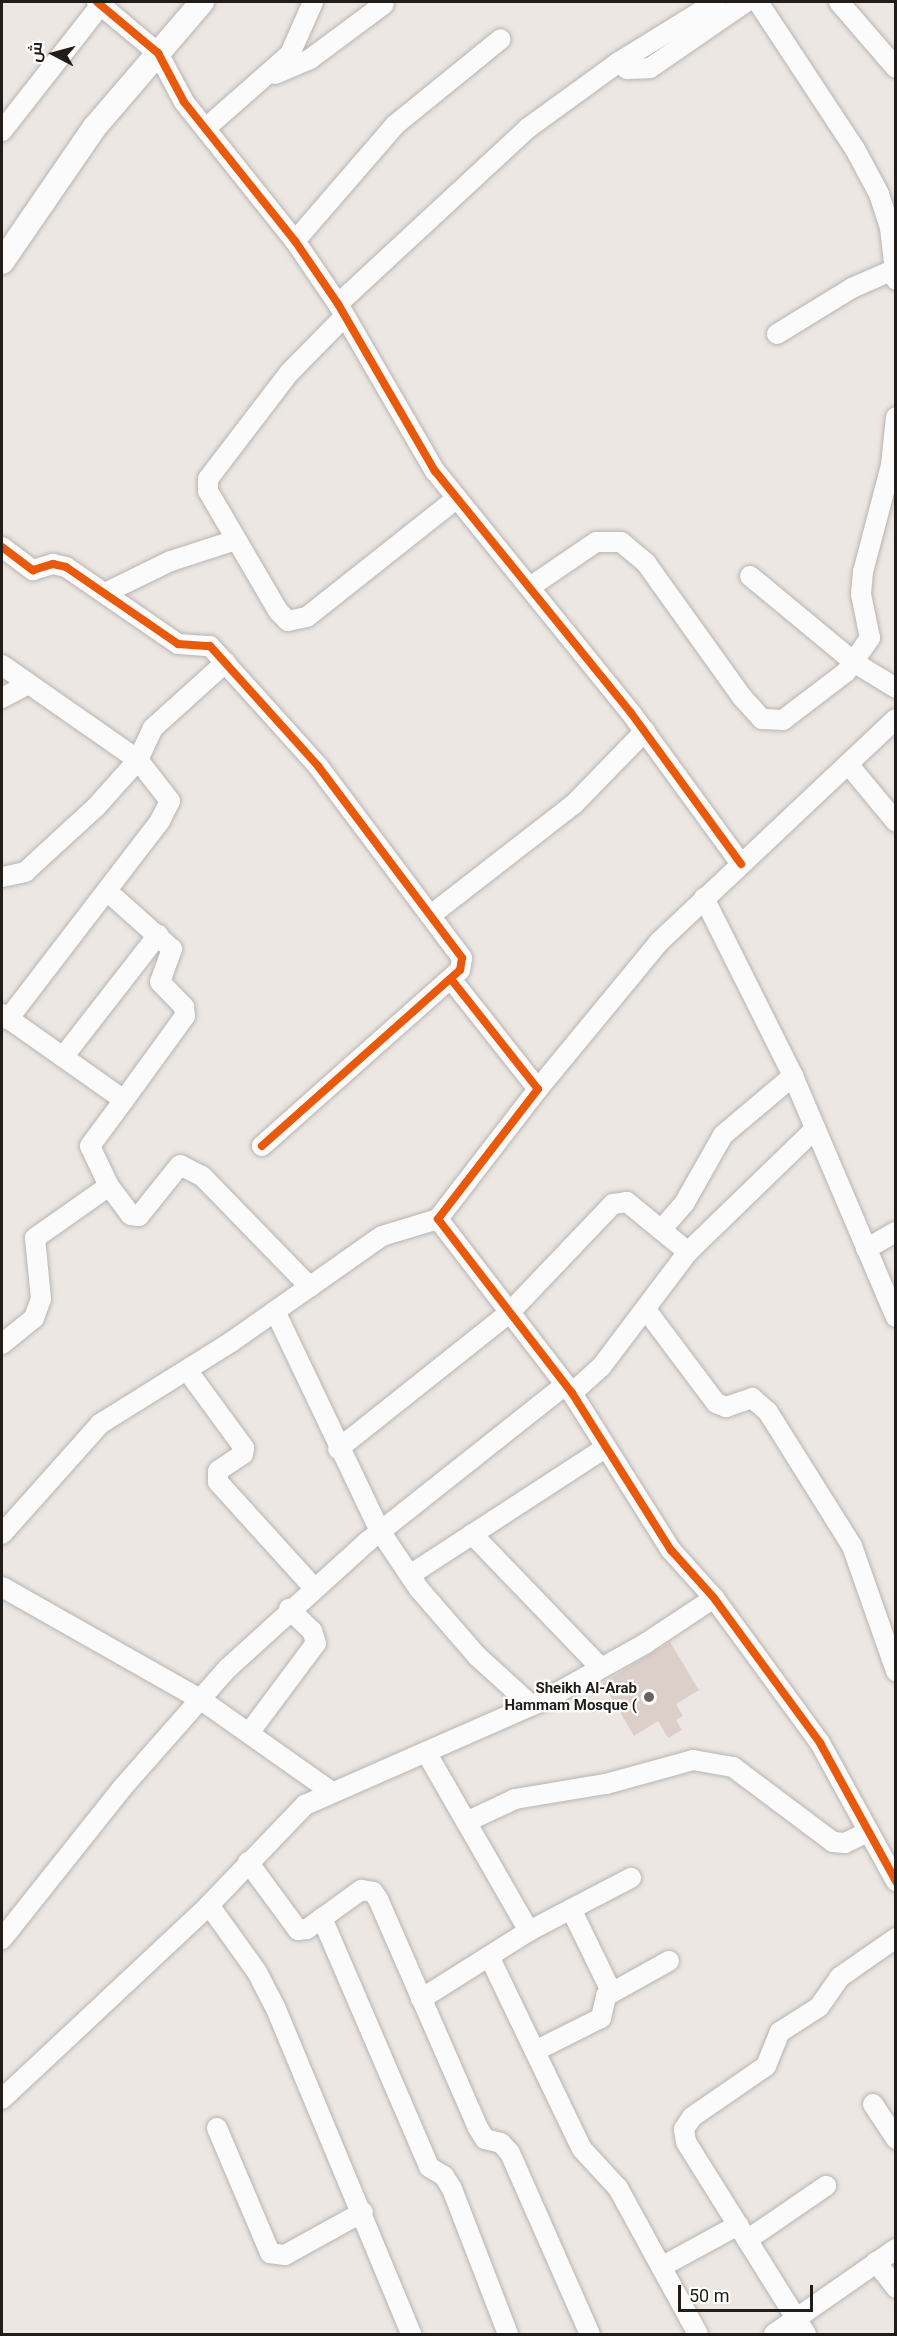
<!DOCTYPE html>
<meta charset="utf-8">
<style>
body{margin:0}
#map{position:relative;width:897px;height:2336px;overflow:hidden;background:#ece7e3;font-family:Roboto,Cairo,sans-serif}
div>[style]{position:absolute}
[style*='--x']{left:calc(var(--x)*1px);top:calc(var(--y)*1px);width:calc(var(--w)*1px);rotate:calc(var(--a)*1deg)}
.building>*{inset:0;background:#dccfca}
.roads{filter:drop-shadow(0 0 2px #b8b4b1) drop-shadow(0 0 2px #b8b4b1)}
.minor>*{height:20px;margin:-10px;padding:0 10px;transform-origin:10px;border-radius:10px;background:#fcfbfb}
.tertiary>*{height:24px;margin:-12px;padding:0 12px;transform-origin:12px;border-radius:12px;background:#fcfbfb}
.cycleway>*{height:8px;margin:-4px;padding:0 4px;transform-origin:4px;border-radius:4px;background:#e8590c}
.dots>*{width:16px;height:16px;translate:-50% -50%;box-sizing:border-box;border:3px solid #fff;border-radius:50%}
span{translate:-50% -50%;white-space:nowrap;text-align:center;line-height:1.15;-webkit-text-stroke:4.5px #fff;paint-order:stroke}
.poi-label{font-size:15px;color:#201d1a;font-weight:700}
.right{translate:-100% -50%;text-align:right}
.frame{position:absolute;inset:0;border:3px solid #201d1a;pointer-events:none}
.north{position:absolute;left:24px;top:24px;width:60px;height:60px;-webkit-text-stroke:4px #fff;paint-order:stroke;rotate:276deg;font-size:16px;font-weight:700;line-height:24px;text-align:center;color:#201d1a}
.north::after{content:'';display:block;margin:auto;width:21px;height:27px;background:#201d1a;clip-path:polygon(50% 0,100% 100%,50% 72%,0 100%)}
.scale{position:absolute;left:678px;top:2285px;width:135px;height:27px;box-sizing:border-box;border:3px solid #201d1a;border-top:0;padding-left:8px;font-size:18px;line-height:21px;white-space:nowrap;color:#201d1a;-webkit-text-stroke:4px #fff;paint-order:stroke}
</style>
<div id="map">
<div class="building">
<i style="clip-path:polygon(670px 1642px,699px 1690px,676px 1704px,683px 1716px,676px 1720px,682px 1730px,668px 1738px,658px 1721px,634px 1736px,603px 1683px)"></i>
</div>
<div class="roads">
<div class="minor">
<i style="--x:97;--y:2;--w:80;--a:39.9"></i>
<i style="--x:158;--y:53;--w:55;--a:62"></i>
<i style="--x:184;--y:102;--w:178;--a:51.4"></i>
<i style="--x:295;--y:241;--w:76;--a:55.7"></i>
<i style="--x:338;--y:304;--w:193;--a:59.9"></i>
<i style="--x:435;--y:471;--w:311;--a:51"></i>
<i style="--x:631;--y:713;--w:187;--a:53.9"></i>
<i style="--x:758;--y:2;--w:176;--a:56.6"></i>
<i style="--x:855;--y:149;--w:51;--a:61.9"></i>
<i style="--x:879;--y:194;--w:36;--a:72"></i>
<i style="--x:890;--y:228;--w:52;--a:83.4"></i>
<i style="--x:839;--y:2;--w:87;--a:49.2"></i>
<i style="--x:619;--y:62;--w:11;--a:41"></i>
<i style="--x:627;--y:69;--w:23;--a:-2"></i>
<i style="--x:650;--y:68;--w:116;--a:-34.5"></i>
<i style="--x:275;--y:74;--w:38;--a:-23"></i>
<i style="--x:310;--y:59;--w:92;--a:-36.6"></i>
<i style="--x:207;--y:127;--w:111;--a:-41.3"></i>
<i style="--x:290;--y:54;--w:57;--a:-66.1"></i>
<i style="--x:2;--y:131;--w:164;--a:-51.9"></i>
<i style="--x:295;--y:241;--w:153;--a:-49.2"></i>
<i style="--x:395;--y:125;--w:136;--a:-39.1"></i>
<i style="--x:338;--y:304;--w:259;--a:-42.8"></i>
<i style="--x:528;--y:128;--w:112;--a:-36"></i>
<i style="--x:619;--y:62;--w:114;--a:-31.7"></i>
<i style="--x:344;--y:317;--w:78;--a:134.5"></i>
<i style="--x:289;--y:373;--w:133;--a:127.4"></i>
<i style="--x:208;--y:479;--w:12;--a:90"></i>
<i style="--x:208;--y:491;--w:139;--a:59.7"></i>
<i style="--x:278;--y:611;--w:14;--a:45"></i>
<i style="--x:288;--y:621;--w:19;--a:-12"></i>
<i style="--x:307;--y:617;--w:191;--a:-38.4"></i>
<i style="--x:777;--y:334;--w:88;--a:-31.5"></i>
<i style="--x:852;--y:288;--w:47;--a:-23.8"></i>
<i style="--x:2;--y:547;--w:39;--a:37"></i>
<i style="--x:33;--y:570;--w:21;--a:-17"></i>
<i style="--x:53;--y:564;--w:13;--a:13"></i>
<i style="--x:66;--y:567;--w:136;--a:34.5"></i>
<i style="--x:178;--y:644;--w:32;--a:4"></i>
<i style="--x:210;--y:646;--w:161;--a:48"></i>
<i style="--x:318;--y:766;--w:240;--a:53.1"></i>
<i style="--x:462;--y:958;--w:12;--a:99"></i>
<i style="--x:460;--y:970;--w:265;--a:138.4"></i>
<i style="--x:750;--y:576;--w:136;--a:39.6"></i>
<i style="--x:855;--y:663;--w:48;--a:31.4"></i>
<i style="--x:530;--y:587;--w:80;--a:-34.3"></i>
<i style="--x:596;--y:542;--w:25;--a:0"></i>
<i style="--x:621;--y:542;--w:33;--a:40"></i>
<i style="--x:646;--y:563;--w:165;--a:54.4"></i>
<i style="--x:742;--y:697;--w:30;--a:48"></i>
<i style="--x:762;--y:719;--w:21;--a:3"></i>
<i style="--x:783;--y:720;--w:79;--a:-37.3"></i>
<i style="--x:846;--y:672;--w:42;--a:-54.8"></i>
<i style="--x:870;--y:638;--w:45;--a:-101.6"></i>
<i style="--x:861;--y:594;--w:22;--a:-85"></i>
<i style="--x:863;--y:572;--w:111;--a:-75.3"></i>
<i style="--x:891;--y:465;--w:48;--a:-84.1"></i>
<i style="--x:105;--y:593;--w:73;--a:-25.9"></i>
<i style="--x:171;--y:561;--w:68;--a:-17.9"></i>
<i style="--x:2;--y:665;--w:166;--a:34.9"></i>
<i style="--x:138;--y:760;--w:52;--a:52"></i>
<i style="--x:170;--y:801;--w:22;--a:117"></i>
<i style="--x:160;--y:821;--w:250;--a:127.5"></i>
<i style="--x:2;--y:698;--w:30;--a:-28"></i>
<i style="--x:848;--y:764;--w:75;--a:50.4"></i>
<i style="--x:2;--y:877;--w:24;--a:-12"></i>
<i style="--x:25;--y:872;--w:96;--a:-42.5"></i>
<i style="--x:96;--y:807;--w:63;--a:-48.2"></i>
<i style="--x:138;--y:760;--w:35;--a:-65"></i>
<i style="--x:153;--y:728;--w:98;--a:-42.1"></i>
<i style="--x:107;--y:891;--w:87;--a:41.7"></i>
<i style="--x:172;--y:949;--w:35;--a:110"></i>
<i style="--x:160;--y:982;--w:35;--a:46"></i>
<i style="--x:184;--y:1007;--w:9;--a:84"></i>
<i style="--x:185;--y:1016;--w:104;--a:126"></i>
<i style="--x:704;--y:898;--w:199;--a:63.4"></i>
<i style="--x:793;--y:1076;--w:262;--a:66.9"></i>
<i style="--x:431;--y:915;--w:181;--a:-37.8"></i>
<i style="--x:574;--y:804;--w:102;--a:-45.8"></i>
<i style="--x:451;--y:979;--w:140;--a:51.7"></i>
<i style="--x:538;--y:1089;--w:164;--a:127.6"></i>
<i style="--x:438;--y:1219;--w:220;--a:52.4"></i>
<i style="--x:572;--y:1393;--w:186;--a:57.8"></i>
<i style="--x:671;--y:1550;--w:64;--a:48.1"></i>
<i style="--x:714;--y:1598;--w:180;--a:53.8"></i>
<i style="--x:820;--y:1743;--w:158;--a:61.2"></i>
<i style="--x:2;--y:1014;--w:149;--a:35.2"></i>
<i style="--x:124;--y:1100;--w:57;--a:126.5"></i>
<i style="--x:90;--y:1146;--w:44;--a:64.6"></i>
<i style="--x:63;--y:1057;--w:155;--a:-52.1"></i>
<i style="--x:538;--y:1089;--w:190;--a:-50.5"></i>
<i style="--x:659;--y:942;--w:325;--a:-43.3"></i>
<i style="--x:661;--y:1230;--w:37;--a:-49"></i>
<i style="--x:685;--y:1202;--w:77;--a:-60.4"></i>
<i style="--x:723;--y:1135;--w:92;--a:-40.1"></i>
<i style="--x:866;--y:1249;--w:34;--a:-30"></i>
<i style="--x:275;--y:1311;--w:244;--a:64.5"></i>
<i style="--x:380;--y:1531;--w:70;--a:56.1"></i>
<i style="--x:419;--y:1589;--w:89;--a:49.1"></i>
<i style="--x:477;--y:1656;--w:73;--a:42.2"></i>
<i style="--x:647;--y:1311;--w:115;--a:53.1"></i>
<i style="--x:716;--y:1403;--w:11;--a:22"></i>
<i style="--x:726;--y:1407;--w:28;--a:-19"></i>
<i style="--x:752;--y:1398;--w:21;--a:41"></i>
<i style="--x:768;--y:1412;--w:158;--a:57.9"></i>
<i style="--x:852;--y:1546;--w:133;--a:70.6"></i>
<i style="--x:2;--y:1344;--w:41;--a:-39.1"></i>
<i style="--x:34;--y:1318;--w:20;--a:-70"></i>
<i style="--x:41;--y:1299;--w:61;--a:-95.6"></i>
<i style="--x:35;--y:1238;--w:90;--a:-35.1"></i>
<i style="--x:109;--y:1186;--w:36;--a:53"></i>
<i style="--x:131;--y:1215;--w:8;--a:7"></i>
<i style="--x:139;--y:1216;--w:65;--a:-51.2"></i>
<i style="--x:180;--y:1165;--w:25;--a:27"></i>
<i style="--x:202;--y:1176;--w:155;--a:45.8"></i>
<i style="--x:187;--y:1370;--w:97;--a:53.8"></i>
<i style="--x:244;--y:1448;--w:6;--a:99"></i>
<i style="--x:243;--y:1454;--w:30;--a:146"></i>
<i style="--x:218;--y:1471;--w:11;--a:90"></i>
<i style="--x:218;--y:1482;--w:143;--a:47.8"></i>
<i style="--x:572;--y:1393;--w:39;--a:-42"></i>
<i style="--x:601;--y:1367;--w:144;--a:-52.9"></i>
<i style="--x:688;--y:1252;--w:177;--a:-44.1"></i>
<i style="--x:338;--y:1449;--w:220;--a:-38.5"></i>
<i style="--x:510;--y:1312;--w:149;--a:-46.4"></i>
<i style="--x:613;--y:1204;--w:14;--a:-8"></i>
<i style="--x:627;--y:1202;--w:79;--a:39.3"></i>
<i style="--x:2;--y:1534;--w:147;--a:-48.3"></i>
<i style="--x:100;--y:1424;--w:155;--a:-32"></i>
<i style="--x:231;--y:1342;--w:184;--a:-35.1"></i>
<i style="--x:382;--y:1236;--w:59;--a:-16.9"></i>
<i style="--x:472;--y:1534;--w:186;--a:46.1"></i>
<i style="--x:410;--y:1575;--w:233;--a:-33.1"></i>
<i style="--x:2;--y:1587;--w:227;--a:29.5"></i>
<i style="--x:200;--y:1699;--w:161;--a:35.2"></i>
<i style="--x:249;--y:1733;--w:112;--a:-53.3"></i>
<i style="--x:316;--y:1643;--w:13;--a:-108"></i>
<i style="--x:312;--y:1631;--w:32;--a:-136"></i>
<i style="--x:426;--y:1752;--w:207;--a:60.1"></i>
<i style="--x:466;--y:1822;--w:54;--a:-25.1"></i>
<i style="--x:515;--y:1799;--w:92;--a:-9.4"></i>
<i style="--x:606;--y:1784;--w:90;--a:-15.4"></i>
<i style="--x:693;--y:1760;--w:41;--a:9.9"></i>
<i style="--x:733;--y:1767;--w:125;--a:36.9"></i>
<i style="--x:833;--y:1842;--w:12;--a:5"></i>
<i style="--x:845;--y:1843;--w:25;--a:-26"></i>
<i style="--x:248;--y:1862;--w:84;--a:53.7"></i>
<i style="--x:298;--y:1930;--w:9;--a:-6"></i>
<i style="--x:307;--y:1929;--w:67;--a:-35.8"></i>
<i style="--x:361;--y:1890;--w:12;--a:9"></i>
<i style="--x:373;--y:1892;--w:9;--a:54"></i>
<i style="--x:378;--y:1899;--w:250;--a:66.4"></i>
<i style="--x:478;--y:2128;--w:13;--a:58"></i>
<i style="--x:485;--y:2139;--w:16;--a:14"></i>
<i style="--x:501;--y:2143;--w:13;--a:48"></i>
<i style="--x:510;--y:2153;--w:198;--a:66.2"></i>
<i style="--x:209;--y:1905;--w:82;--a:54.4"></i>
<i style="--x:257;--y:1972;--w:42;--a:62.8"></i>
<i style="--x:276;--y:2009;--w:352;--a:67.4"></i>
<i style="--x:571;--y:1909;--w:93;--a:64"></i>
<i style="--x:322;--y:1918;--w:271;--a:66.7"></i>
<i style="--x:429;--y:2167;--w:17;--a:31"></i>
<i style="--x:444;--y:2176;--w:15;--a:58"></i>
<i style="--x:452;--y:2189;--w:155;--a:68.9"></i>
<i style="--x:2;--y:1939;--w:194;--a:-51.5"></i>
<i style="--x:123;--y:1787;--w:159;--a:-48.6"></i>
<i style="--x:228;--y:1668;--w:188;--a:-42.2"></i>
<i style="--x:367;--y:1542;--w:253;--a:-38.4"></i>
<i style="--x:489;--y:1956;--w:214;--a:64.3"></i>
<i style="--x:582;--y:2149;--w:53;--a:47.3"></i>
<i style="--x:618;--y:2188;--w:166;--a:61.3"></i>
<i style="--x:421;--y:1999;--w:128;--a:-32.2"></i>
<i style="--x:529;--y:1931;--w:115;--a:-27.5"></i>
<i style="--x:535;--y:2051;--w:74;--a:-26.6"></i>
<i style="--x:601;--y:2018;--w:23;--a:-77"></i>
<i style="--x:606;--y:1996;--w:72;--a:-29.1"></i>
<i style="--x:2;--y:2099;--w:284;--a:-43.1"></i>
<i style="--x:209;--y:1905;--w:139;--a:-46.2"></i>
<i style="--x:305;--y:1805;--w:263;--a:-23.7"></i>
<i style="--x:546;--y:1699;--w:115;--a:-29.2"></i>
<i style="--x:646;--y:1643;--w:82;--a:-33.5"></i>
<i style="--x:873;--y:2104;--w:42;--a:56.7"></i>
<i style="--x:217;--y:2128;--w:136;--a:67"></i>
<i style="--x:270;--y:2253;--w:15;--a:8"></i>
<i style="--x:285;--y:2255;--w:89;--a:-28.9"></i>
<i style="--x:747;--y:2240;--w:96;--a:-34.4"></i>
<i style="--x:876;--y:2262;--w:33;--a:52"></i>
<i style="--x:661;--y:2267;--w:88;--a:-28.6"></i>
<i style="--x:774;--y:2334;--w:149;--a:-34.9"></i>
<i style="--x:806;--y:2334;--w:226;--a:-122"></i>
<i style="--x:686;--y:2142;--w:13;--a:-99"></i>
<i style="--x:684;--y:2129;--w:14;--a:-56"></i>
<i style="--x:692;--y:2117;--w:90;--a:-34.6"></i>
<i style="--x:766;--y:2066;--w:37;--a:-68"></i>
<i style="--x:780;--y:2032;--w:46;--a:-32.7"></i>
<i style="--x:819;--y:2007;--w:37;--a:-55"></i>
<i style="--x:840;--y:1977;--w:68;--a:-34.9"></i>
</div>
<div class="tertiary">
<i style="--x:2;--y:262;--w:163;--a:-55.5"></i>
<i style="--x:94;--y:128;--w:166;--a:-49.4"></i>
</div>
</div>
<div class="cycleway">
<i style="--x:97;--y:2;--w:80;--a:39.9"></i>
<i style="--x:158;--y:53;--w:55;--a:62"></i>
<i style="--x:184;--y:102;--w:178;--a:51.4"></i>
<i style="--x:295;--y:241;--w:76;--a:55.7"></i>
<i style="--x:338;--y:304;--w:193;--a:59.9"></i>
<i style="--x:435;--y:471;--w:311;--a:51"></i>
<i style="--x:631;--y:713;--w:187;--a:53.9"></i>
<i style="--x:2;--y:547;--w:39;--a:37"></i>
<i style="--x:33;--y:570;--w:21;--a:-17"></i>
<i style="--x:53;--y:564;--w:13;--a:13"></i>
<i style="--x:66;--y:567;--w:136;--a:34.5"></i>
<i style="--x:178;--y:644;--w:32;--a:4"></i>
<i style="--x:210;--y:646;--w:161;--a:48"></i>
<i style="--x:318;--y:766;--w:240;--a:53.1"></i>
<i style="--x:462;--y:958;--w:12;--a:99"></i>
<i style="--x:460;--y:970;--w:265;--a:138.4"></i>
<i style="--x:451;--y:979;--w:140;--a:51.7"></i>
<i style="--x:538;--y:1089;--w:164;--a:127.6"></i>
<i style="--x:438;--y:1219;--w:220;--a:52.4"></i>
<i style="--x:572;--y:1393;--w:186;--a:57.8"></i>
<i style="--x:671;--y:1550;--w:64;--a:48.1"></i>
<i style="--x:714;--y:1598;--w:180;--a:53.8"></i>
<i style="--x:820;--y:1743;--w:158;--a:61.2"></i>
</div>
<div class="dots">
<i style="left:649px;top:1697px;background:#676460"></i>
</div>
<div class="poi-label">
<span class="right" style="left:637px;top:1697px">Sheikh Al-Arab<br>Hammam Mosque (</span>
</div>
<div class="frame"></div>
<div class="north">ش</div>
<div class="scale">50 m</div>
</div>
